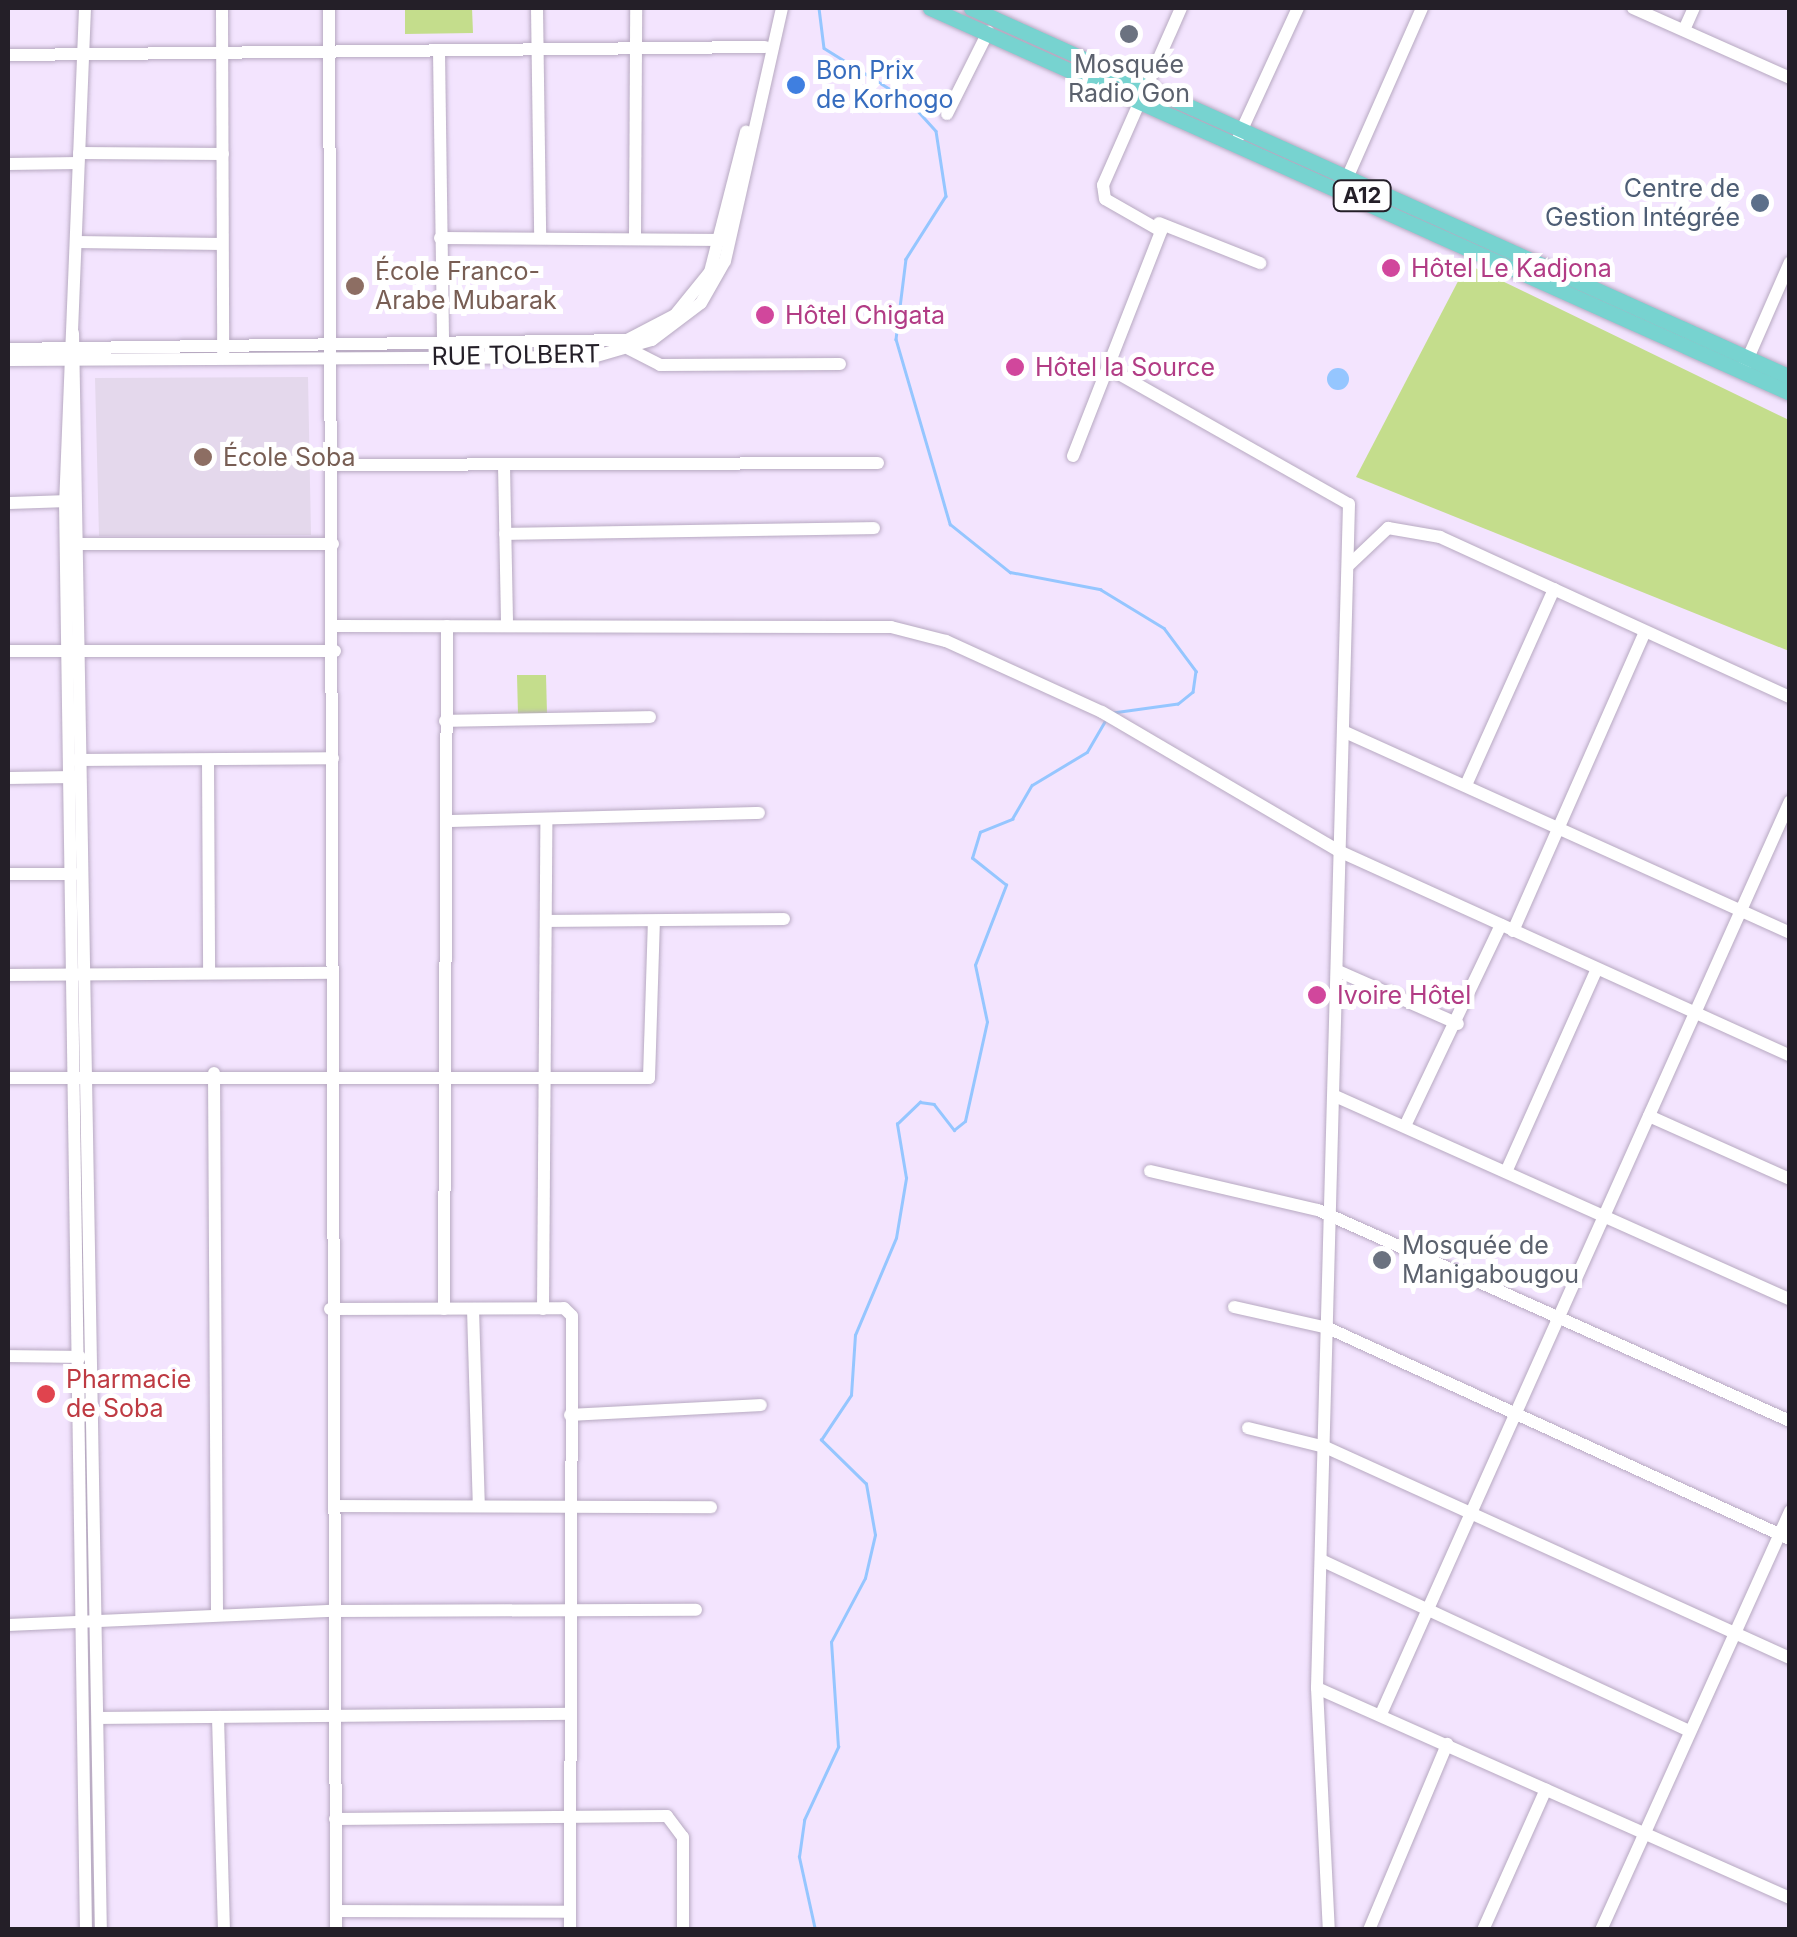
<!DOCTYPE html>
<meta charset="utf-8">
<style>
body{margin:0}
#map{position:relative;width:1797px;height:1937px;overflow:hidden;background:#f3e4fe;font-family:Inter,sans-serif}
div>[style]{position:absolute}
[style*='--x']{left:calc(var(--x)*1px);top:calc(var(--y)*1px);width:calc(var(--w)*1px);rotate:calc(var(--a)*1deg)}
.education>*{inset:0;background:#e4d8ec}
.green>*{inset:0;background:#c4dd8c}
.water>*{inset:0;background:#95c6ff}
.round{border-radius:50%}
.stream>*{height:2.5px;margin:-1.25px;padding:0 1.25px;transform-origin:1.25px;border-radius:1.25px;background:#95c6ff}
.roads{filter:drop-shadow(0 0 2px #b7a9c1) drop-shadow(0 0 2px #b7a9c1)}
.minor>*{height:12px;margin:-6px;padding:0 6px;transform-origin:6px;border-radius:6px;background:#fff}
.major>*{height:15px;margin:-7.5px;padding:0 7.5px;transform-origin:7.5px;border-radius:7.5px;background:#77d3d0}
.dots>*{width:28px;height:28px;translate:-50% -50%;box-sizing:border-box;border:5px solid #fff;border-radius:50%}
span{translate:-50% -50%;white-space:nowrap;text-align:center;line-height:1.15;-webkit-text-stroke:10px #fff;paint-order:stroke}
.shield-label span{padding:2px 8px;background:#fff;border:2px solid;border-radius:8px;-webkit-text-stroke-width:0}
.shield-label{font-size:22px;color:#241f28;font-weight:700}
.worship-label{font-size:25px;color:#5b616d}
.left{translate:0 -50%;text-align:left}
.shop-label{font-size:25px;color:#366cbe}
.service-label{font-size:25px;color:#4e5e75}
.right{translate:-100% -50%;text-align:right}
.hotel-label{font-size:25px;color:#b23c85}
.education-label{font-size:25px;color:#785e54}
.street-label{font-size:25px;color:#241f28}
.health-label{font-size:25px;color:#be3a42}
.frame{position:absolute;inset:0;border:10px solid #241f28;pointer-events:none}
</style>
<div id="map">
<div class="education">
<i style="clip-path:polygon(308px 377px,311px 535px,99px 536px,95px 378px)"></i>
</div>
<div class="green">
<i style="clip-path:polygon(405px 8px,472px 8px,473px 33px,405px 34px)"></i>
<i style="clip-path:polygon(1467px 264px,1789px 420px,1789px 651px,1356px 477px)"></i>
<i style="clip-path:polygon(517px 675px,546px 675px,547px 714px,518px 715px)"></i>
</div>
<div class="water">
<i class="round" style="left:1327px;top:368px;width:22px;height:22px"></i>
</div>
<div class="stream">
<i style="--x:819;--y:8;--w:40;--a:82.9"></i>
<i style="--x:824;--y:48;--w:100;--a:31.9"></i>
<i style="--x:909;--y:101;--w:40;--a:48"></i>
<i style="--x:936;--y:131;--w:66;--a:81.3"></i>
<i style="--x:946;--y:196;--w:75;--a:122.4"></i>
<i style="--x:906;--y:259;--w:81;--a:97.1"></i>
<i style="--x:896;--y:339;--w:193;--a:73.7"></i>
<i style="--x:950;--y:524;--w:77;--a:38.7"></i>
<i style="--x:1010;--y:572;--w:92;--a:10.7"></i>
<i style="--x:1100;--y:589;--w:75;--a:31.4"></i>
<i style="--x:1164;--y:628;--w:54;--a:53.3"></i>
<i style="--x:1196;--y:671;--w:21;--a:98"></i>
<i style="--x:1193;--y:692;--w:19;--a:141"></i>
<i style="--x:1178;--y:704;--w:67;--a:172.2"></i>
<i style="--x:815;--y:1930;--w:75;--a:-102.4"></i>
<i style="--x:799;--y:1857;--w:37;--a:-82"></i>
<i style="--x:804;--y:1820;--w:81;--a:-65"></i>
<i style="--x:838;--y:1747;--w:105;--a:-93.8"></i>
<i style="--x:831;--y:1642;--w:72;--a:-62"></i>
<i style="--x:865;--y:1578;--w:44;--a:-76.9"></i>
<i style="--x:875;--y:1535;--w:52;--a:-100"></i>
<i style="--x:866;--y:1484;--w:63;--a:-135.6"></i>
<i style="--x:821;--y:1440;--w:54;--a:-56.3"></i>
<i style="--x:851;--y:1395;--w:60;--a:-86.2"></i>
<i style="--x:855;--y:1335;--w:105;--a:-67.1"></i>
<i style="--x:896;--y:1238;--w:61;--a:-80.5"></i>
<i style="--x:906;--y:1178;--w:55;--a:-99.5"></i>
<i style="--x:897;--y:1124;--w:32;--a:-44"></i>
<i style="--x:920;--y:1102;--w:14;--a:8"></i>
<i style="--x:934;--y:1104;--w:33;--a:52"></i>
<i style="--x:954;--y:1130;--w:14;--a:-39"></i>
<i style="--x:965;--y:1121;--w:101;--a:-77.5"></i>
<i style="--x:987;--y:1022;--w:58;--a:-101.9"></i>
<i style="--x:975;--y:965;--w:86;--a:-68.8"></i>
<i style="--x:1006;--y:885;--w:43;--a:-141.5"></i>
<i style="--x:972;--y:858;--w:27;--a:-73"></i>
<i style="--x:980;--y:832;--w:35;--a:-22"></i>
<i style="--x:1012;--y:819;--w:39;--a:-60"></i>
<i style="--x:1032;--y:785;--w:64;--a:-31"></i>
<i style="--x:1087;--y:752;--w:39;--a:-60"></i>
</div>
<div class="roads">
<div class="minor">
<i style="--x:85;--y:8;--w:493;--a:92.3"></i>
<i style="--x:65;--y:501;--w:1429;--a:89.16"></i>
<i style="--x:222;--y:8;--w:347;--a:89.8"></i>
<i style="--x:329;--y:8;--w:1922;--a:89.79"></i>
<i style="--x:537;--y:8;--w:228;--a:89.2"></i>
<i style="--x:1633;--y:8;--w:172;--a:24"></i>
<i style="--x:1684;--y:30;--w:24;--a:-66"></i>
<i style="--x:439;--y:51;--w:296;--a:89.2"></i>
<i style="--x:8;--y:55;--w:757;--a:-0.61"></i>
<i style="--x:947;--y:114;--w:92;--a:-63.4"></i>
<i style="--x:1239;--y:136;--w:141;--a:-65.3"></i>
<i style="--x:79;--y:153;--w:144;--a:0.4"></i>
<i style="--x:8;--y:164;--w:70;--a:-0.8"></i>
<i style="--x:1344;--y:185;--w:193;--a:-66.2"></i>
<i style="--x:1159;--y:223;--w:109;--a:21.6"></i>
<i style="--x:635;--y:236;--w:228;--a:-89.7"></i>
<i style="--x:440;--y:238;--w:284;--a:0.4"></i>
<i style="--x:76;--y:242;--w:146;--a:0.8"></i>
<i style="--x:73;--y:333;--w:1597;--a:89"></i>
<i style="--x:8;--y:349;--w:619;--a:-0.83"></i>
<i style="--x:627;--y:340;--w:54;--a:-27.5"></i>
<i style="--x:675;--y:315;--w:55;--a:-50.9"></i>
<i style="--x:710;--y:272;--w:145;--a:-75.6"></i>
<i style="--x:629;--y:349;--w:35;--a:27"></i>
<i style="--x:660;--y:365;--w:180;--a:-0.3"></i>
<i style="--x:8;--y:360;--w:585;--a:-0.29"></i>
<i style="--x:593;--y:357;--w:61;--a:-16.1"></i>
<i style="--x:652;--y:340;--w:61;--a:-37.1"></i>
<i style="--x:701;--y:303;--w:48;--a:-60.3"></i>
<i style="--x:725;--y:261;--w:259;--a:-77.3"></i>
<i style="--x:1745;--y:365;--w:112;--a:-66.4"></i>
<i style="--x:1110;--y:369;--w:274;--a:29.5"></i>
<i style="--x:1349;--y:504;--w:1184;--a:91.55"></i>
<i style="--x:1317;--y:1688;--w:242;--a:87.2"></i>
<i style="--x:1073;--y:456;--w:242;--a:-68.6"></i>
<i style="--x:1161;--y:231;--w:64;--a:-150.3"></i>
<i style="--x:1105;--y:199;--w:14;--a:-98"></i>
<i style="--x:1103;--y:185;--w:193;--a:-66.2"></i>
<i style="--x:333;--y:465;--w:545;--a:-0.21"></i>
<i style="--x:504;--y:465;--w:161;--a:88.9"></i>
<i style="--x:8;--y:503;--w:62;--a:-1.8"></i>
<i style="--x:505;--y:534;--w:369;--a:-0.9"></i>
<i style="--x:79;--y:544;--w:254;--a:0"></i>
<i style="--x:1349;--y:565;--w:54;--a:-43.5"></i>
<i style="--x:1388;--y:528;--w:53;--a:9.8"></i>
<i style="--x:1440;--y:537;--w:385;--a:24.6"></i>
<i style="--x:333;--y:626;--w:558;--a:0.1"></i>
<i style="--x:891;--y:627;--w:57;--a:14.3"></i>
<i style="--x:946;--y:641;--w:171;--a:24.5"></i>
<i style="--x:1102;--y:712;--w:277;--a:30.4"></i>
<i style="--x:1341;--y:852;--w:493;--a:24.4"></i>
<i style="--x:8;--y:651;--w:327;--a:0"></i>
<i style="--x:445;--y:721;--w:205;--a:-1.1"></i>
<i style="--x:1345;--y:732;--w:488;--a:24.3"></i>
<i style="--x:76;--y:760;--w:257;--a:-0.4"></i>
<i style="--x:208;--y:761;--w:212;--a:89.7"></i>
<i style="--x:8;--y:778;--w:66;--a:-0.9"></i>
<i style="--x:1466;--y:785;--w:215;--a:-65.8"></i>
<i style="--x:447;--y:821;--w:312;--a:-1.5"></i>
<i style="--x:8;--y:874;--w:67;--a:0"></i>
<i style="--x:547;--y:921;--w:237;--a:-0.5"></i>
<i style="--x:1513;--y:931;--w:327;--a:-66.2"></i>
<i style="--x:1338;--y:971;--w:131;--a:23.8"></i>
<i style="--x:8;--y:975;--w:323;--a:-0.4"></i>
<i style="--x:214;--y:1073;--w:542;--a:89.68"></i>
<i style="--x:8;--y:1078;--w:641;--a:0"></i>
<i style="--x:649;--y:1078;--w:155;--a:-88.2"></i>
<i style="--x:1335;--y:1096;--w:499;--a:24.1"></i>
<i style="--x:1649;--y:1116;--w:154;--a:24.1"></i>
<i style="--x:1405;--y:1126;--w:223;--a:-64.5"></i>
<i style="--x:1150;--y:1171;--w:172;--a:13.1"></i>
<i style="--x:1318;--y:1210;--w:517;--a:24.09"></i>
<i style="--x:1506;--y:1172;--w:222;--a:-65.9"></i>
<i style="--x:1234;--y:1307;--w:96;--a:12.6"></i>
<i style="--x:1328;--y:1328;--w:508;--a:24.55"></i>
<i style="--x:330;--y:1309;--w:234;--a:-0.2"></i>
<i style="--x:564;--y:1308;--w:11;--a:45"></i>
<i style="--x:572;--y:1316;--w:614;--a:90.19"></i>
<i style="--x:444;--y:1309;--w:683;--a:-89.75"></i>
<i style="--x:473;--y:1309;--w:197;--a:88.3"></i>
<i style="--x:543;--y:1309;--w:489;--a:-89.6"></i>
<i style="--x:8;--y:1356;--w:72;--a:0.8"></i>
<i style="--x:570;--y:1415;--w:191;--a:-3"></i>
<i style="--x:1248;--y:1428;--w:79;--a:13.9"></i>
<i style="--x:1325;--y:1447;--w:511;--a:24.41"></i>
<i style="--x:334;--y:1506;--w:377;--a:0.2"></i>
<i style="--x:1321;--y:1560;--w:404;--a:24.9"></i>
<i style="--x:8;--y:1625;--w:325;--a:-2.5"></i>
<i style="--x:333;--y:1611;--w:363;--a:-0.2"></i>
<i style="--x:1317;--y:1688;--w:518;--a:23.94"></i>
<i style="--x:1381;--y:1714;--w:1000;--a:-65.87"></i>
<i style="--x:218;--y:1717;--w:213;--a:88.4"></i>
<i style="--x:100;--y:1718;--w:470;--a:-0.5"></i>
<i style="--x:335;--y:1819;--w:332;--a:-0.5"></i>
<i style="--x:667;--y:1816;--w:26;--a:53"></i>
<i style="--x:683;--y:1837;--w:93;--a:90"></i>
<i style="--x:336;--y:1911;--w:234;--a:0.2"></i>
<i style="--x:1369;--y:1930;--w:202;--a:-67.2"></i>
<i style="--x:1483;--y:1930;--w:154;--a:-65.9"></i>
<i style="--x:1601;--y:1930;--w:460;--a:-65.7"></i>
</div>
<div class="major">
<i style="--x:930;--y:8;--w:942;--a:24.12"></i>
<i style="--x:971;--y:8;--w:898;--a:24.25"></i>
</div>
</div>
<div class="dots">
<i style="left:1129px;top:34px;background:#6b7280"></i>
<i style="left:796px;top:85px;background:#3f7fe0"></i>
<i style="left:1760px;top:203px;background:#5c6f8a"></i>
<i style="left:1391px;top:268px;background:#d1479c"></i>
<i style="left:355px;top:286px;background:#8d6e63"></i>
<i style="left:765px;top:315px;background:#d1479c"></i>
<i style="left:1015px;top:367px;background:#d1479c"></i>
<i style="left:203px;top:457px;background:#8d6e63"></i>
<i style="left:1317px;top:995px;background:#d1479c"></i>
<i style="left:1382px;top:1260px;background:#6b7280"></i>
<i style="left:46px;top:1394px;background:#e0444e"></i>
</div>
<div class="shield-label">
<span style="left:1362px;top:196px">A12</span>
</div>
<div class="worship-label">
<span style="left:1129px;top:79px">Mosquée<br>Radio Gon</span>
<span class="left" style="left:1402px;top:1260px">Mosquée de<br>Manigabougou</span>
</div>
<div class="shop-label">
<span class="left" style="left:816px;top:85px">Bon Prix<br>de Korhogo</span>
</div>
<div class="service-label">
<span class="right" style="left:1740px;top:203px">Centre de<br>Gestion Intégrée</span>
</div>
<div class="hotel-label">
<span class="left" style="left:1411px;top:268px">Hôtel Le Kadjona</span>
<span class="left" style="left:785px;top:315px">Hôtel Chigata</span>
<span class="left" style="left:1035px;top:367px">Hôtel la Source</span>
<span class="left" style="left:1337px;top:995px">Ivoire Hôtel</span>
</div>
<div class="education-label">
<span class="left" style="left:375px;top:286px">École Franco-<br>Arabe Mubarak</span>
<span class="left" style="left:223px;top:457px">École Soba</span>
</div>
<div class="street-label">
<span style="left:516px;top:355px;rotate:-1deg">RUE TOLBERT</span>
</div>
<div class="health-label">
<span class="left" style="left:66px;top:1394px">Pharmacie<br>de Soba</span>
</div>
<div class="frame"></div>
</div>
